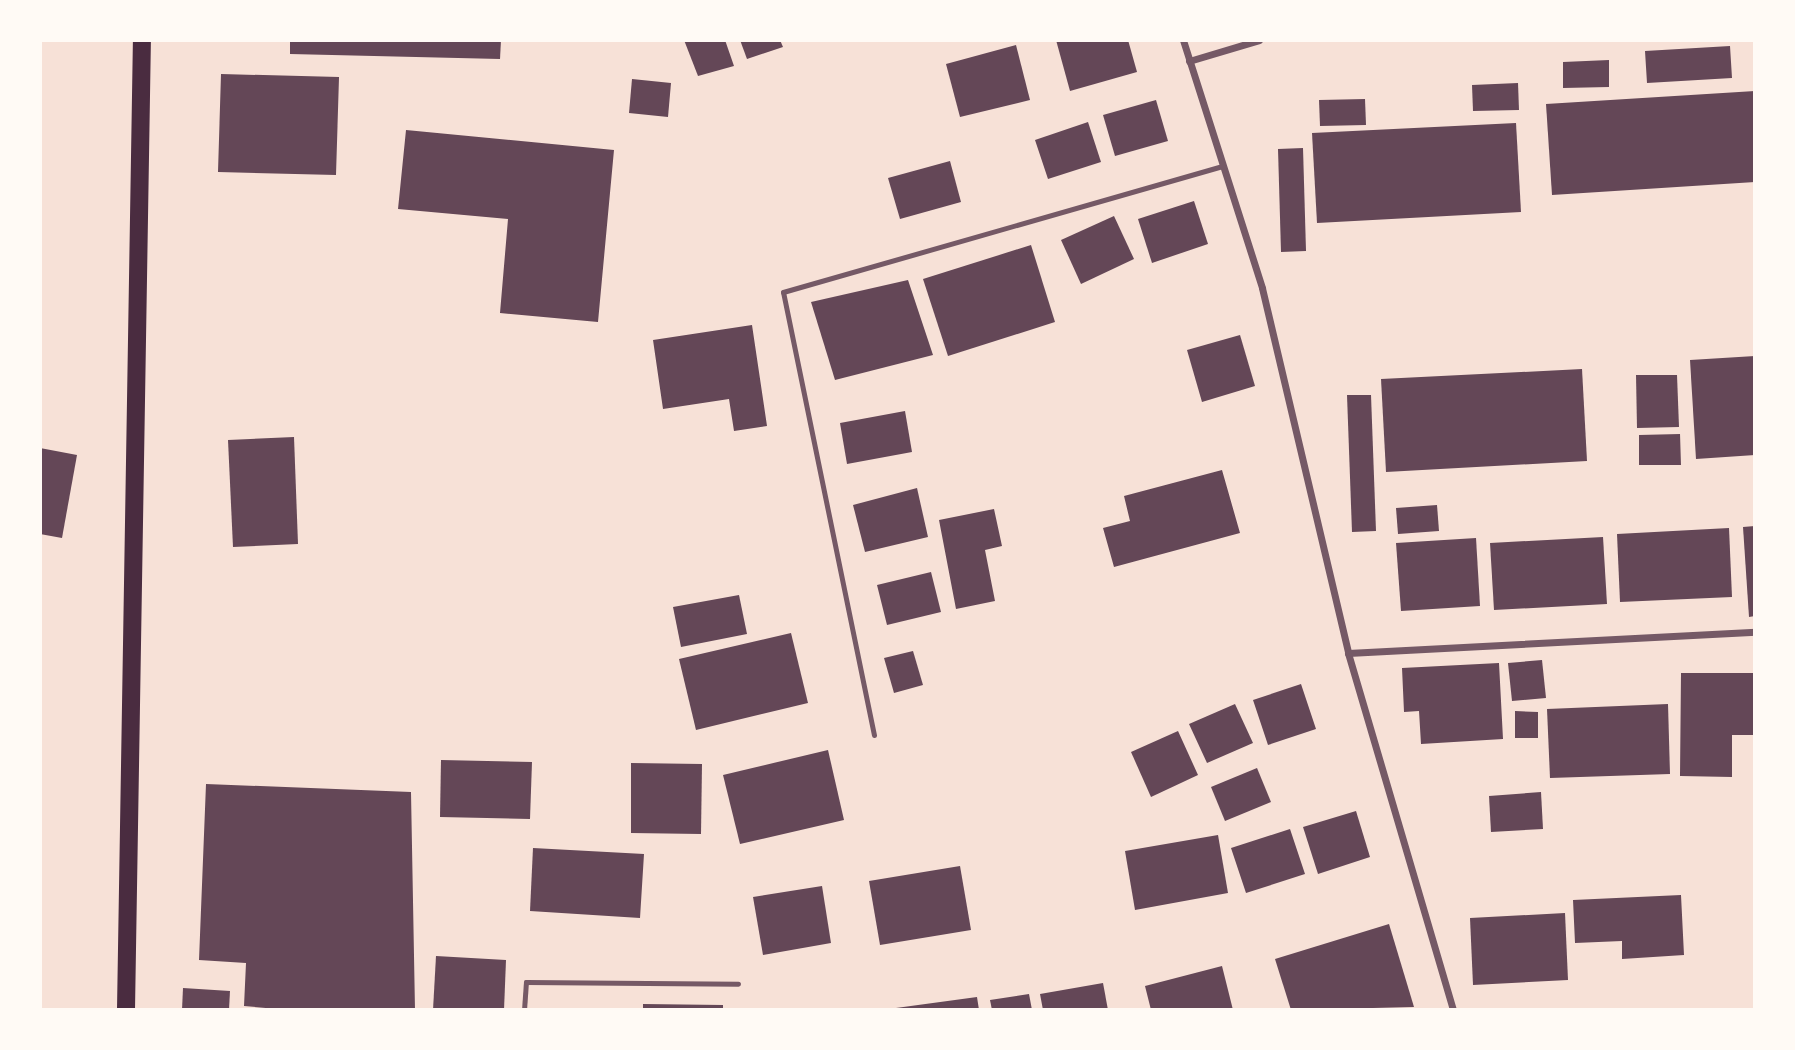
<!DOCTYPE html>
<style>
body{margin:0}
#map{position:relative;width:1795px;height:1050px;overflow:hidden;background:#f7e1d7;font-family:"Asap Condensed",sans-serif}
div>[style]{position:absolute}
[style*='--x']{left:calc(var(--x)*1px);top:calc(var(--y)*1px);width:calc(var(--w)*1px);rotate:calc(var(--a)*1deg)}
.building>*{inset:0;background:#644757}
.service>*{height:5px;margin:-2.5px;padding:0 2.5px;transform-origin:2.5px;border-radius:2.5px;background:#755966}
.minor>*{height:7px;margin:-3.5px;padding:0 3.5px;transform-origin:3.5px;border-radius:3.5px;background:#755966}
.primary>*{height:18px;margin:-9px;padding:0 9px;transform-origin:9px;border-radius:9px;background:#4a2c40}
span{translate:-50% -50%;white-space:nowrap;text-align:center;line-height:1.15;-webkit-text-stroke:5px #fffaf5;paint-order:stroke}
.frame{position:absolute;inset:0;border:42px solid #fffaf5;pointer-events:none}
</style>
<div id="map">
<div class="building">
<i style="clip-path:polygon(290px 40px,501px 40px,500px 59px,290px 54px)"></i>
<i style="clip-path:polygon(684px 40px,725px 40px,734px 66px,698px 76px)"></i>
<i style="clip-path:polygon(740px 40px,780px 40px,783px 47px,747px 59px)"></i>
<i style="clip-path:polygon(1056px 40px,1128px 40px,1137px 72px,1070px 91px)"></i>
<i style="clip-path:polygon(1016px 45px,1030px 100px,960px 117px,946px 64px)"></i>
<i style="clip-path:polygon(1730px 46px,1732px 78px,1647px 83px,1645px 51px)"></i>
<i style="clip-path:polygon(1609px 60px,1609px 87px,1563px 88px,1563px 62px)"></i>
<i style="clip-path:polygon(221px 74px,339px 77px,336px 175px,218px 172px)"></i>
<i style="clip-path:polygon(632px 79px,671px 83px,668px 117px,629px 113px)"></i>
<i style="clip-path:polygon(1518px 83px,1519px 110px,1473px 111px,1472px 85px)"></i>
<i style="clip-path:polygon(1755px 91px,1755px 182px,1552px 195px,1546px 104px)"></i>
<i style="clip-path:polygon(1365px 99px,1366px 125px,1320px 126px,1319px 100px)"></i>
<i style="clip-path:polygon(1156px 100px,1168px 141px,1115px 156px,1103px 115px)"></i>
<i style="clip-path:polygon(1088px 122px,1101px 162px,1048px 179px,1035px 140px)"></i>
<i style="clip-path:polygon(1516px 123px,1521px 212px,1317px 223px,1312px 133px)"></i>
<i style="clip-path:polygon(406px 130px,614px 150px,598px 322px,500px 313px,508px 219px,398px 209px)"></i>
<i style="clip-path:polygon(1303px 148px,1306px 251px,1281px 252px,1278px 149px)"></i>
<i style="clip-path:polygon(950px 161px,961px 202px,900px 219px,888px 178px)"></i>
<i style="clip-path:polygon(1194px 201px,1208px 244px,1152px 263px,1138px 219px)"></i>
<i style="clip-path:polygon(1114px 216px,1134px 259px,1081px 284px,1061px 240px)"></i>
<i style="clip-path:polygon(1031px 245px,1055px 322px,948px 356px,923px 279px)"></i>
<i style="clip-path:polygon(908px 280px,933px 355px,835px 380px,811px 302px)"></i>
<i style="clip-path:polygon(752px 325px,767px 426px,734px 431px,729px 399px,663px 409px,653px 340px)"></i>
<i style="clip-path:polygon(1240px 335px,1255px 386px,1202px 402px,1187px 350px)"></i>
<i style="clip-path:polygon(1755px 356px,1755px 455px,1696px 459px,1690px 360px)"></i>
<i style="clip-path:polygon(1582px 369px,1587px 461px,1386px 472px,1381px 379px)"></i>
<i style="clip-path:polygon(1636px 375px,1677px 375px,1679px 427px,1637px 428px)"></i>
<i style="clip-path:polygon(1347px 395px,1371px 395px,1376px 531px,1352px 532px)"></i>
<i style="clip-path:polygon(905px 411px,912px 452px,847px 464px,840px 423px)"></i>
<i style="clip-path:polygon(1680px 434px,1681px 465px,1639px 465px,1639px 435px)"></i>
<i style="clip-path:polygon(294px 437px,298px 544px,233px 547px,228px 440px)"></i>
<i style="clip-path:polygon(40px 448px,77px 455px,62px 538px,40px 534px)"></i>
<i style="clip-path:polygon(1222px 470px,1240px 533px,1114px 567px,1103px 528px,1130px 521px,1124px 496px)"></i>
<i style="clip-path:polygon(917px 488px,928px 537px,865px 552px,853px 505px)"></i>
<i style="clip-path:polygon(1437px 505px,1439px 531px,1398px 534px,1396px 508px)"></i>
<i style="clip-path:polygon(994px 509px,1002px 546px,985px 550px,995px 601px,956px 609px,939px 520px)"></i>
<i style="clip-path:polygon(1755px 526px,1755px 616px,1749px 617px,1743px 527px)"></i>
<i style="clip-path:polygon(1729px 528px,1732px 597px,1620px 602px,1617px 534px)"></i>
<i style="clip-path:polygon(1603px 537px,1607px 604px,1494px 610px,1490px 543px)"></i>
<i style="clip-path:polygon(1476px 538px,1480px 606px,1401px 611px,1396px 543px)"></i>
<i style="clip-path:polygon(931px 572px,941px 612px,887px 625px,877px 585px)"></i>
<i style="clip-path:polygon(739px 595px,747px 634px,681px 647px,673px 607px)"></i>
<i style="clip-path:polygon(791px 633px,808px 703px,696px 730px,679px 659px)"></i>
<i style="clip-path:polygon(913px 651px,923px 685px,894px 693px,884px 658px)"></i>
<i style="clip-path:polygon(1542px 660px,1546px 698px,1512px 701px,1508px 663px)"></i>
<i style="clip-path:polygon(1499px 663px,1503px 739px,1421px 744px,1419px 711px,1404px 712px,1402px 668px)"></i>
<i style="clip-path:polygon(1681px 673px,1755px 673px,1755px 735px,1732px 735px,1732px 777px,1680px 776px)"></i>
<i style="clip-path:polygon(1301px 684px,1316px 729px,1268px 745px,1253px 700px)"></i>
<i style="clip-path:polygon(1235px 704px,1253px 743px,1207px 763px,1189px 724px)"></i>
<i style="clip-path:polygon(1668px 704px,1670px 774px,1550px 778px,1547px 709px)"></i>
<i style="clip-path:polygon(1515px 711px,1538px 712px,1538px 738px,1515px 738px)"></i>
<i style="clip-path:polygon(1178px 731px,1198px 775px,1151px 797px,1131px 752px)"></i>
<i style="clip-path:polygon(828px 750px,844px 820px,740px 844px,723px 775px)"></i>
<i style="clip-path:polygon(441px 760px,532px 762px,530px 819px,440px 817px)"></i>
<i style="clip-path:polygon(631px 763px,702px 764px,701px 834px,631px 833px)"></i>
<i style="clip-path:polygon(1257px 768px,1271px 802px,1225px 821px,1211px 787px)"></i>
<i style="clip-path:polygon(206px 784px,411px 792px,415px 1010px,289px 1010px,244px 1006px,246px 963px,199px 960px)"></i>
<i style="clip-path:polygon(1541px 792px,1543px 829px,1491px 832px,1489px 796px)"></i>
<i style="clip-path:polygon(1356px 811px,1370px 857px,1318px 874px,1303px 827px)"></i>
<i style="clip-path:polygon(1290px 829px,1305px 874px,1246px 893px,1231px 848px)"></i>
<i style="clip-path:polygon(1218px 835px,1228px 893px,1135px 910px,1125px 851px)"></i>
<i style="clip-path:polygon(533px 848px,644px 854px,640px 918px,530px 911px)"></i>
<i style="clip-path:polygon(960px 866px,971px 930px,880px 945px,869px 881px)"></i>
<i style="clip-path:polygon(822px 886px,831px 943px,763px 955px,753px 897px)"></i>
<i style="clip-path:polygon(1681px 895px,1684px 955px,1622px 959px,1622px 941px,1575px 943px,1573px 900px)"></i>
<i style="clip-path:polygon(1565px 913px,1568px 980px,1473px 985px,1470px 918px)"></i>
<i style="clip-path:polygon(1389px 924px,1414px 1007px,1291px 1010px,1275px 959px)"></i>
<i style="clip-path:polygon(436px 956px,506px 960px,504px 1010px,433px 1010px)"></i>
<i style="clip-path:polygon(1222px 966px,1233px 1010px,1151px 1010px,1145px 986px)"></i>
<i style="clip-path:polygon(1103px 983px,1108px 1010px,1043px 1010px,1040px 994px)"></i>
<i style="clip-path:polygon(183px 988px,230px 991px,229px 1010px,182px 1010px)"></i>
<i style="clip-path:polygon(1029px 994px,1032px 1010px,992px 1010px,990px 1000px)"></i>
<i style="clip-path:polygon(977px 997px,979px 1010px,896px 1010px,896px 1008px)"></i>
<i style="clip-path:polygon(643px 1004px,723px 1005px,723px 1010px,643px 1010px)"></i>
</div>
<div class="service">
<i style="--x:874;--y:735;--w:452;--a:-101.6"></i>
<i style="--x:783;--y:292;--w:458;--a:-16"></i>
<i style="--x:524;--y:1010;--w:28;--a:-86"></i>
<i style="--x:526;--y:982;--w:212;--a:0.5"></i>
</div>
<div class="minor">
<i style="--x:1183;--y:40;--w:260;--a:72.3"></i>
<i style="--x:1262;--y:288;--w:375;--a:76.7"></i>
<i style="--x:1348;--y:653;--w:372;--a:73.6"></i>
<i style="--x:1189;--y:61;--w:73;--a:-16.7"></i>
<i style="--x:1348;--y:653;--w:408;--a:-3"></i>
</div>
<div class="primary">
<i style="--x:126;--y:1010;--w:970;--a:-89.06"></i>
</div>
<div class="frame"></div>
</div>
